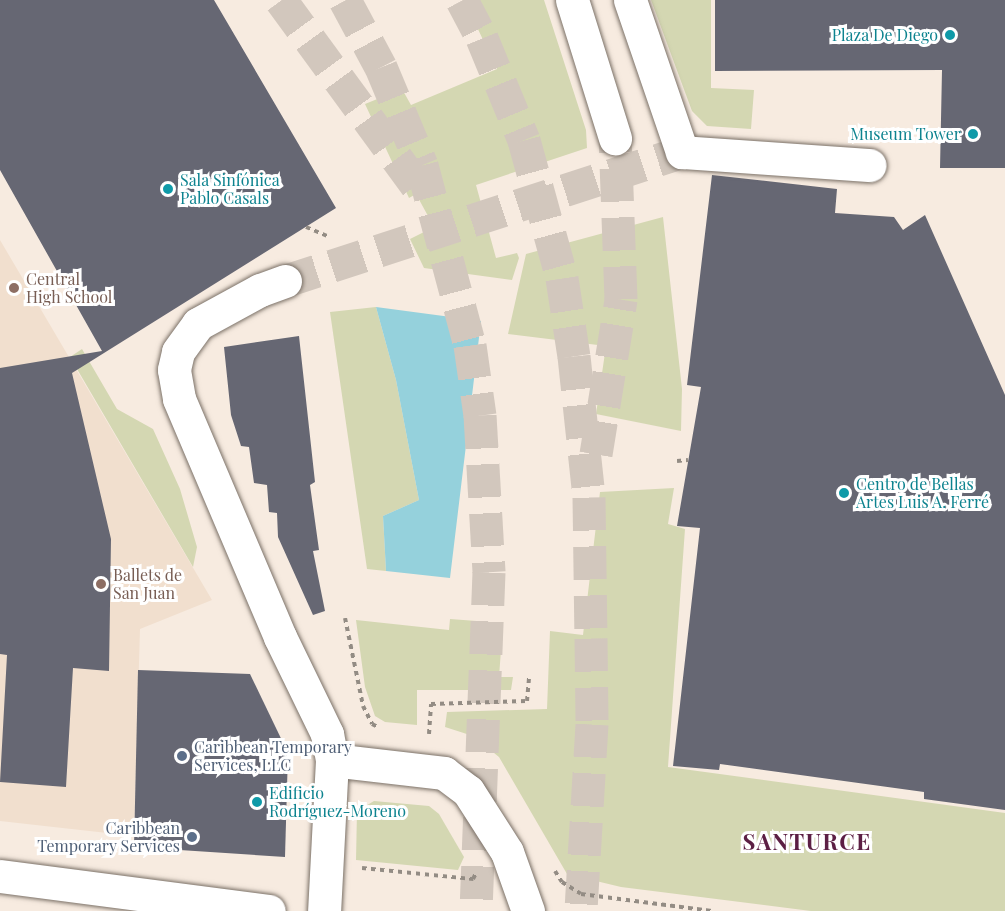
<!DOCTYPE html>
<meta charset="utf-8">
<style>
body{margin:0}
#map{position:relative;width:1005px;height:911px;overflow:hidden;background:#f7ebe0;font-family:"Playfair Display",serif}
div>[style]{position:absolute}
[style*='--x']{left:calc(var(--x)*1px);top:calc(var(--y)*1px);width:calc(var(--w)*1px);rotate:calc(var(--a)*1deg)}
.built>*{inset:0;background:#f1dfce}
.green>*{inset:0;background:#d4d7b2}
.water>*{inset:0;background:#95d1dc}
.building>*{inset:0;background:#666773}
.minor-tunnel>*{height:33px;margin-top:-16.5px;transform-origin:0;background:repeating-linear-gradient(90deg,#d2c7bd 0 33px,transparent 0 49px)}
.highway-tunnel>*{height:33px;margin-top:-16.5px;transform-origin:0;background:repeating-linear-gradient(90deg,#d2c7bd 0 33px,transparent 0 49px)}
.path>*{height:4px;margin-top:-2px;transform-origin:0;background:repeating-linear-gradient(90deg,#938c84 0 4.5px,transparent 0 9px)}
.roads{filter:drop-shadow(0 0 2px #7b7167) drop-shadow(0 0 2px #7b7167)}
.minor>*{height:33px;margin:-16.5px;padding:0 16.5px;transform-origin:16.5px;border-radius:16.5px;background:#fff}
.major>*{height:33px;margin:-16.5px;padding:0 16.5px;transform-origin:16.5px;border-radius:16.5px;background:#fff}
.highway>*{height:33px;margin:-16.5px;padding:0 16.5px;transform-origin:16.5px;border-radius:16.5px;background:#fff}
.dots>*{width:16px;height:16px;translate:-50% -50%;box-sizing:border-box;border:3px solid #fff;border-radius:50%}
span{translate:-50% -50%;white-space:nowrap;text-align:center;line-height:1.15;-webkit-text-stroke:6px #fff;paint-order:stroke}
.culture-label{font-size:16px;color:#0d838f}
.right{translate:-100% -50%;text-align:right}
.left{translate:0 -50%;text-align:left}
.education-label{font-size:16px;color:#785e54}
.service-label{font-size:16px;color:#4e5e75}
.district-label{font-size:22px;color:#5c1f44;font-weight:700;letter-spacing:1.5px}
</style>
<div id="map">
<div class="built">
<i style="clip-path:polygon(0 240px,212px 600px,140px 629px,134px 836px,0 821px)"></i>
</div>
<div class="green">
<i style="clip-path:polygon(464px 0,544px 0,586px 130px,587px 148px,476px 185px,496px 258px,517px 253px,519px 258px,512px 280px,424px 268px,410px 239px,434px 227px,416px 194px,409px 198px,365px 104px,402px 89px,411px 105px,497px 69px)"></i>
<i style="clip-path:polygon(651px 0,711px 0,711px 88px,754px 90px,751px 129px,707px 126px,692px 111px)"></i>
<i style="clip-path:polygon(663px 217px,682px 389px,681px 431px,596px 414px,606px 346px,508px 334px,526px 254px)"></i>
<i style="clip-path:polygon(376px 307px,396px 380px,419px 500px,383px 516px,386px 571px,367px 569px,330px 312px)"></i>
<i style="clip-path:polygon(82px 349px,117px 409px,153px 429px,180px 489px,197px 547px,193px 567px,70px 357px)"></i>
<i style="clip-path:polygon(674px 488px,668px 524px,685px 529px,668px 767px,1005px 813px,1005px 911px,811px 911px,621px 887px,567px 874px,499px 757px,473px 736px,445px 727px,447px 712px,547px 709px,550px 631px,583px 635px,600px 492px)"></i>
<i style="clip-path:polygon(450px 619px,503px 623px,499px 677px,513px 677px,511px 690px,417px 690px,417px 725px,385px 722px,375px 716px,365px 687px,356px 620px,449px 630px)"></i>
<i style="clip-path:polygon(374px 801px,429px 806px,439px 814px,464px 857px,458px 870px,356px 860px,357px 811px)"></i>
</div>
<div class="water">
<i style="clip-path:polygon(376px 307px,481px 321px,450px 578px,386px 571px,383px 516px,419px 500px,396px 380px)"></i>
</div>
<div class="building">
<i style="clip-path:polygon(0 0,214px 0,336px 208px,72px 373px,111px 539px,109px 671px,73px 668px,66px 787px,0 782px,7px 655px,0 654px,0 368px,102px 351px,0 170px)"></i>
<i style="clip-path:polygon(715px 0,1005px 0,1005px 168px,940px 168px,942px 70px,715px 71px)"></i>
<i style="clip-path:polygon(712px 175px,837px 189px,835px 213px,894px 217px,903px 230px,925px 215px,1005px 395px,1005px 810px,924px 799px,924px 792px,720px 764px,719px 770px,673px 766px,700px 528px,677px 526px,701px 387px,687px 385px)"></i>
<i style="clip-path:polygon(299px 336px,315px 482px,310px 485px,319px 550px,313px 551px,325px 611px,313px 615px,278px 537px,277px 513px,269px 512px,267px 485px,254px 483px,249px 447px,241px 446px,231px 415px,224px 347px)"></i>
<i style="clip-path:polygon(138px 670px,250px 674px,288px 753px,285px 857px,134px 847px)"></i>
</div>
<div class="minor-tunnel">
<i style="--x:285;--y:281;--w:417;--a:-18"></i>
</div>
<div class="highway-tunnel">
<i style="--x:281;--y:0;--w:232;--a:53.8"></i>
<i style="--x:345;--y:0;--w:76;--a:61.8"></i>
<i style="--x:381;--y:67;--w:106;--a:67.3"></i>
<i style="--x:422;--y:165;--w:186;--a:75.1"></i>
<i style="--x:470;--y:345;--w:71;--a:81.9"></i>
<i style="--x:480;--y:415;--w:157;--a:86.7"></i>
<i style="--x:489;--y:572;--w:339;--a:92.2"></i>
<i style="--x:462;--y:0;--w:43;--a:62.2"></i>
<i style="--x:482;--y:38;--w:110;--a:67.6"></i>
<i style="--x:524;--y:140;--w:143;--a:74.6"></i>
<i style="--x:562;--y:278;--w:79;--a:81.3"></i>
<i style="--x:574;--y:356;--w:142;--a:83.9"></i>
<i style="--x:589;--y:497;--w:141;--a:89.2"></i>
<i style="--x:591;--y:638;--w:86;--a:89.3"></i>
<i style="--x:592;--y:724;--w:187;--a:93.4"></i>
<i style="--x:596;--y:454;--w:157;--a:-80.8"></i>
<i style="--x:621;--y:299;--w:161;--a:-92.1"></i>
</div>
<div class="path">
<i style="--x:306;--y:227;--w:25;--a:23"></i>
<i style="--x:677;--y:461;--w:11;--a:-5"></i>
<i style="--x:345;--y:618;--w:90;--a:78.4"></i>
<i style="--x:363;--y:706;--w:20;--a:63"></i>
<i style="--x:372;--y:724;--w:7;--a:27"></i>
<i style="--x:429;--y:734;--w:30;--a:-86"></i>
<i style="--x:431;--y:704;--w:96;--a:-1.8"></i>
<i style="--x:527;--y:701;--w:24;--a:-85"></i>
<i style="--x:362;--y:868;--w:112;--a:5.7"></i>
<i style="--x:473;--y:879;--w:7;--a:-63"></i>
<i style="--x:555;--y:871;--w:13;--a:58"></i>
<i style="--x:562;--y:882;--w:22;--a:32"></i>
<i style="--x:581;--y:894;--w:132;--a:7.4"></i>
</div>
<div class="roads">
<div class="minor">
<i style="--x:630;--y:0;--w:161;--a:71.1"></i>
<i style="--x:682;--y:152;--w:188;--a:4"></i>
<i style="--x:285;--y:281;--w:27;--a:160"></i>
<i style="--x:260;--y:290;--w:71;--a:151.3"></i>
<i style="--x:198;--y:324;--w:34;--a:126"></i>
<i style="--x:178;--y:352;--w:18;--a:103"></i>
<i style="--x:174;--y:370;--w:29;--a:80"></i>
<i style="--x:179;--y:399;--w:259;--a:67"></i>
<i style="--x:280;--y:637;--w:108;--a:64.1"></i>
<i style="--x:327;--y:734;--w:26;--a:79"></i>
<i style="--x:332;--y:760;--w:151;--a:93"></i>
<i style="--x:332;--y:760;--w:113;--a:6.6"></i>
<i style="--x:444;--y:773;--w:30;--a:37"></i>
<i style="--x:468;--y:791;--w:72;--a:57.4"></i>
<i style="--x:507;--y:852;--w:63;--a:70.4"></i>
</div>
<div class="major">
<i style="--x:0;--y:876;--w:271;--a:7.4"></i>
</div>
<div class="highway">
<i style="--x:572;--y:0;--w:145;--a:72.7"></i>
</div>
</div>
<div class="dots">
<i style="left:950px;top:35px;background:#0f9aa8"></i>
<i style="left:973px;top:134px;background:#0f9aa8"></i>
<i style="left:168px;top:189px;background:#0f9aa8"></i>
<i style="left:14px;top:288px;background:#8d6e63"></i>
<i style="left:844px;top:493px;background:#0f9aa8"></i>
<i style="left:101px;top:584px;background:#8d6e63"></i>
<i style="left:182px;top:756px;background:#5c6f8a"></i>
<i style="left:257px;top:802px;background:#0f9aa8"></i>
<i style="left:192px;top:837px;background:#5c6f8a"></i>
</div>
<div class="culture-label">
<span class="right" style="left:938px;top:35px">Plaza De Diego</span>
<span class="right" style="left:961px;top:134px">Museum Tower</span>
<span class="left" style="left:180px;top:189px">Sala Sinfónica<br>Pablo Casals</span>
<span class="left" style="left:856px;top:493px">Centro de Bellas<br>Artes Luis A. Ferré</span>
<span class="left" style="left:269px;top:802px">Edificio<br>Rodríguez-Moreno</span>
</div>
<div class="education-label">
<span class="left" style="left:26px;top:288px">Central<br>High School</span>
<span class="left" style="left:113px;top:584px">Ballets de<br>San Juan</span>
</div>
<div class="service-label">
<span class="left" style="left:194px;top:756px">Caribbean Temporary<br>Services, LLC</span>
<span class="right" style="left:180px;top:837px">Caribbean<br>Temporary Services</span>
</div>
<div class="district-label">
<span style="left:807px;top:842px">SANTURCE</span>
</div>
</div>
